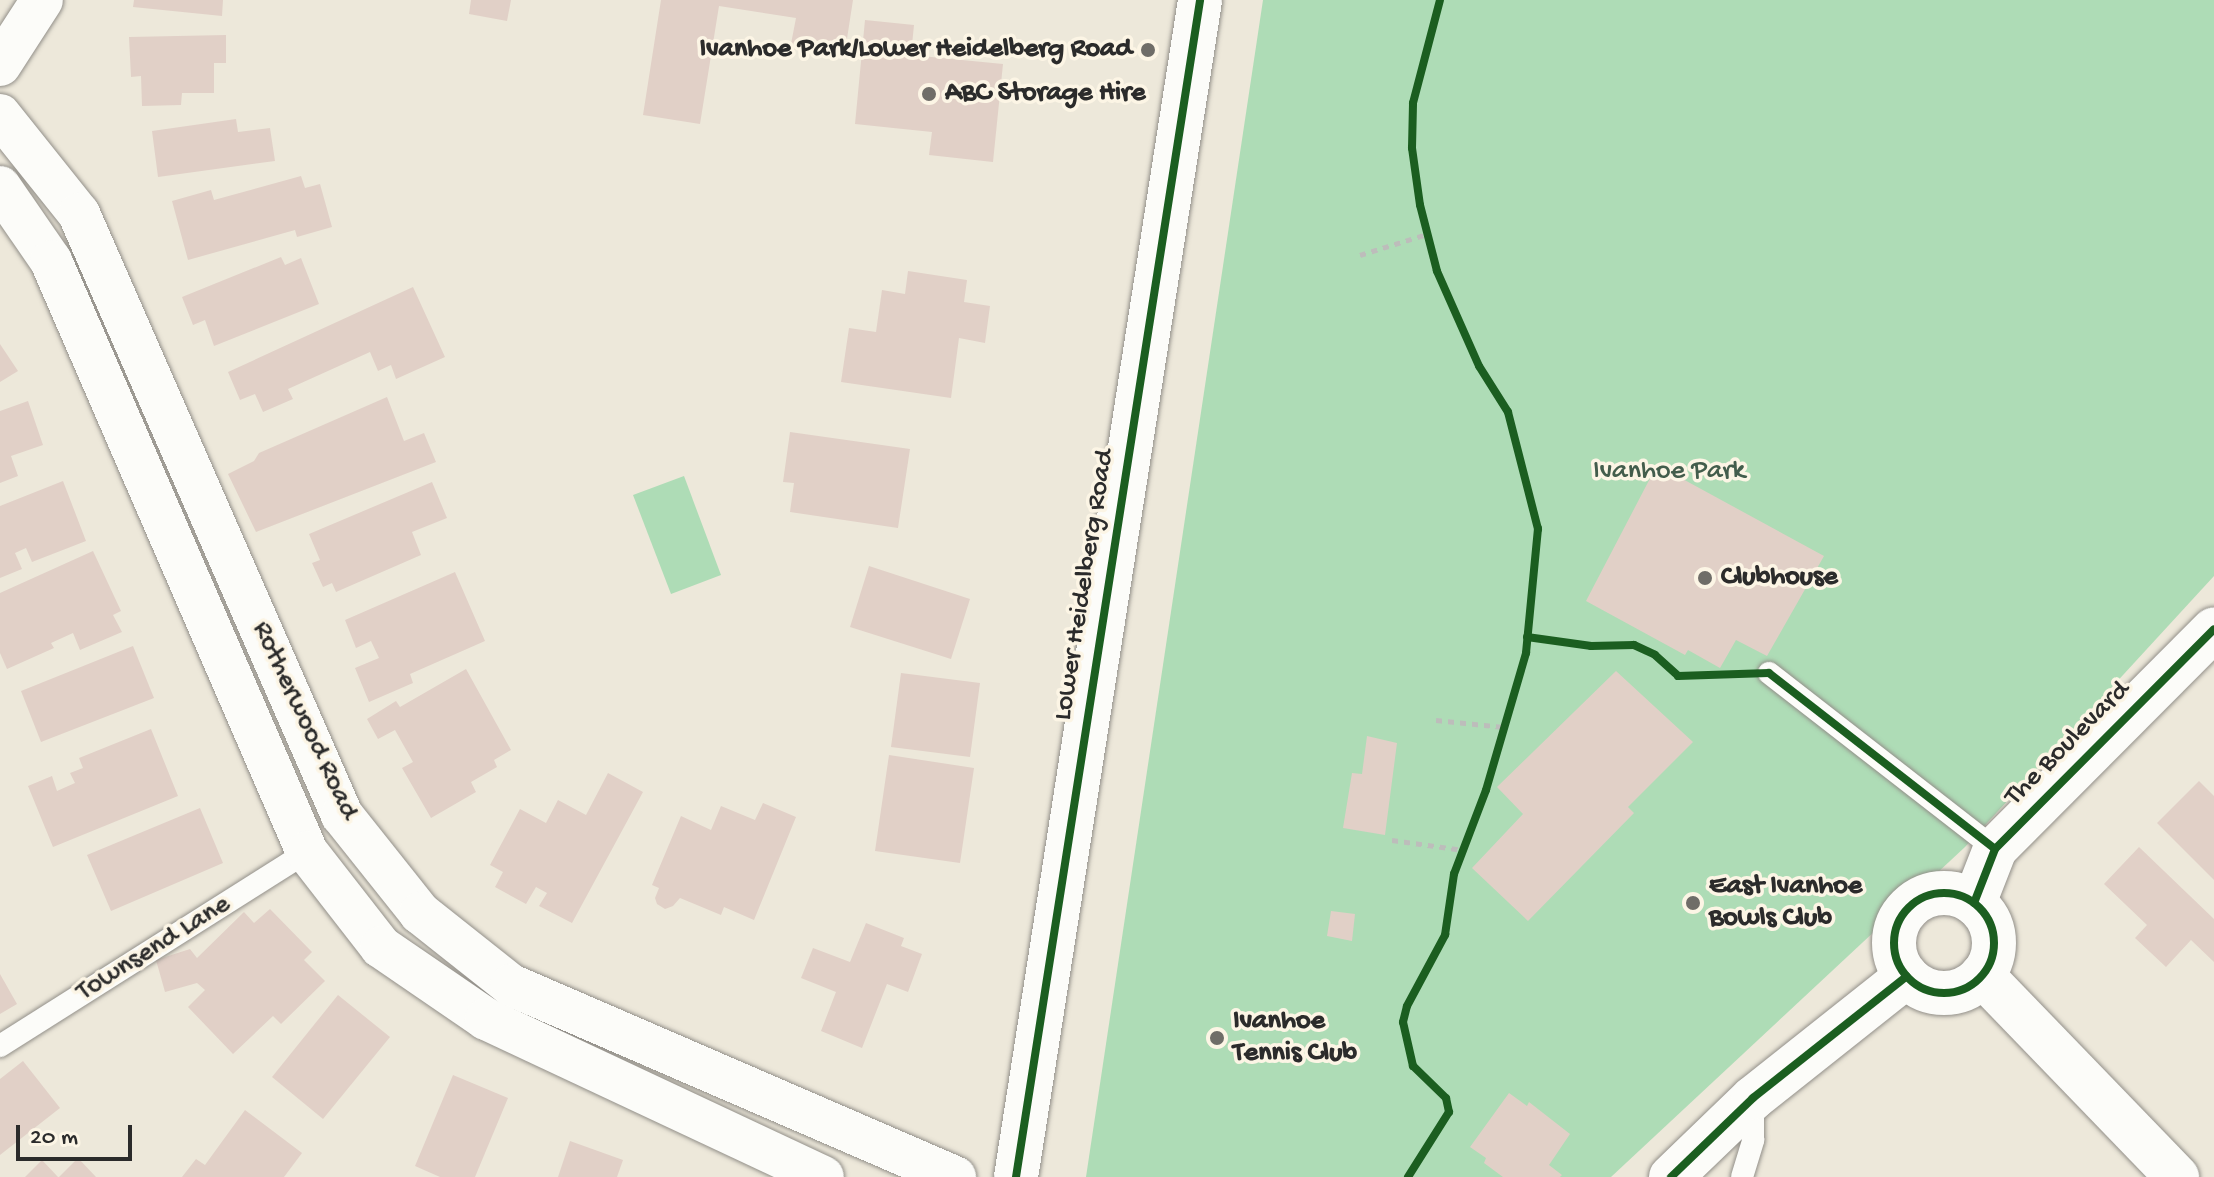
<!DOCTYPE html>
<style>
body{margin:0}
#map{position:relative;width:2214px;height:1177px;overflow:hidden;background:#ede8da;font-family:"Gochi Hand",sans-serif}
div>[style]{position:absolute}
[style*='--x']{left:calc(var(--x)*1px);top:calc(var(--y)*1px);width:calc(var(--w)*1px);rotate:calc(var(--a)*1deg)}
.green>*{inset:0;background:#aedcb6}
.building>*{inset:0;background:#e1d0c7}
.path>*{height:5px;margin-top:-2.5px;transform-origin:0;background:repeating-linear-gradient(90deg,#bdbdbb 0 6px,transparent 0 12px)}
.roads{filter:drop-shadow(0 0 2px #928f89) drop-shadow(0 0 2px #928f89)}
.lane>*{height:22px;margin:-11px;padding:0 11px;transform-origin:11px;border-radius:11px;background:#fcfcf9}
.street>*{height:42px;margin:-21px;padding:0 21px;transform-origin:21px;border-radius:21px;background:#fcfcf9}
.secondary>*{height:44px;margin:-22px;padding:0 22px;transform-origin:22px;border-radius:22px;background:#fcfcf9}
.secondary>.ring{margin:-22px;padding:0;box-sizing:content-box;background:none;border:44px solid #fcfcf9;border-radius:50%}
.primary>*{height:44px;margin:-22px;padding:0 22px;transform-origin:22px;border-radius:22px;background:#fcfcf9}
.cycleway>*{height:8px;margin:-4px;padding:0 4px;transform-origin:4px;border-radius:4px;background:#1b5e20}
.cycleway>.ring{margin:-4px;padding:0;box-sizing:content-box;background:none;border:8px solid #1b5e20;border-radius:50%}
.dots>*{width:22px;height:22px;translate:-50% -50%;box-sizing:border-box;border:4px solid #fcf5e5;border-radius:50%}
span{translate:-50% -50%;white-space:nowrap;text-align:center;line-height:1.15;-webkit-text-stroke:7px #fcf5e5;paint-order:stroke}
.poi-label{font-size:28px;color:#2b2b2b;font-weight:700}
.right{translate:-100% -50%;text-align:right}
.left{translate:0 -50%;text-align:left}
.park-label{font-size:28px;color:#435d4c}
.street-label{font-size:28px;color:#2b2b2b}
.scale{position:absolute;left:16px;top:1125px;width:116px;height:36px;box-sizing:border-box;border:4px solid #2b2b2b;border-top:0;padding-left:10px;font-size:24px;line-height:28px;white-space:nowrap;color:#2b2b2b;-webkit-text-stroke:6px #fcf5e5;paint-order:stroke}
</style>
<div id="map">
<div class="green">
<i style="clip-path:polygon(1263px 0,2214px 0,2214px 576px,1965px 847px,1611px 1177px,1086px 1177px)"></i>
<i style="clip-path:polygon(684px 476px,721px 575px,671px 594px,633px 495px)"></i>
</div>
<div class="building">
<i style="clip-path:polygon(134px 0,223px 0,222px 16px,133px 7px)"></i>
<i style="clip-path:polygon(471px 0,511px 0,507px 21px,469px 14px)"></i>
<i style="clip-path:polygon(661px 0,853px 0,844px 58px,790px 49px,796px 18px,719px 6px,700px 124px,643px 115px)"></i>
<i style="clip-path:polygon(865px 20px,914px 25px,911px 55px,1003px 64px,993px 162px,929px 155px,932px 132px,855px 124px)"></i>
<i style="clip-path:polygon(226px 35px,226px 63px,214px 63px,214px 93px,182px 93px,181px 105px,142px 106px,141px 76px,131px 77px,129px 37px)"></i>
<i style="clip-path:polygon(236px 119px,238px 132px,270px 128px,275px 161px,158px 177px,152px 131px)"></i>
<i style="clip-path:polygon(301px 176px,305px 188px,320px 184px,332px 227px,297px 237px,295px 230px,188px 260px,172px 201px,211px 190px,214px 200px)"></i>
<i style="clip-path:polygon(281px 257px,285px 265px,301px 258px,319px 304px,214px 346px,205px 320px,193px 325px,182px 297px)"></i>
<i style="clip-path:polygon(908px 271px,967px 280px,964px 302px,990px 306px,985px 343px,959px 338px,951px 398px,841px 382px,849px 328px,876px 332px,882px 290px,905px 294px)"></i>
<i style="clip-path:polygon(413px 287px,445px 357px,396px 379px,391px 365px,378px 371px,370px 352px,288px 389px,293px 399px,263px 412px,255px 394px,240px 400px,228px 372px)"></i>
<i style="clip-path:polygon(0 344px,18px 371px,0 382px)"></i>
<i style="clip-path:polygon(387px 397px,404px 441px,424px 433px,436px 462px,256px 532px,228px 474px,254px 461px,259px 453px)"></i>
<i style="clip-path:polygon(28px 401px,43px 445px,11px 456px,18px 476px,0 483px,0 411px)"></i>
<i style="clip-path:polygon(790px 432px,910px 449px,898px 528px,790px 512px,794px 483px,783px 482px)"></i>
<i style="clip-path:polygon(1657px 465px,1824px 556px,1767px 656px,1736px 640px,1720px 668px,1688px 650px,1685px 655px,1586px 601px)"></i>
<i style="clip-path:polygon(63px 481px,86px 541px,32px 562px,26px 548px,15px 553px,22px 569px,0 578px,0 506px)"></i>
<i style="clip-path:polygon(432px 482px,447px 518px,412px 532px,421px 555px,336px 592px,332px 583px,323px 587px,312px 563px,320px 560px,309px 534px)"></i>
<i style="clip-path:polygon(93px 551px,121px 611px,113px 615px,122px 632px,80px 650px,73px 633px,51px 643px,54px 648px,7px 669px,0 653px,0 593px)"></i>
<i style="clip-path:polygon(869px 566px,970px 599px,951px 659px,850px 627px)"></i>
<i style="clip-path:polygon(455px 572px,485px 641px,410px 674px,413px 683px,369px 702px,355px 668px,379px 658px,371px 641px,356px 648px,345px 620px)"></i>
<i style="clip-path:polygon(133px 646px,154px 698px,41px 742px,21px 691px)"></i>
<i style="clip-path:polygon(466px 669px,511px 750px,494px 760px,497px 767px,471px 782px,476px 792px,431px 818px,402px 768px,413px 762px,395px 730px,378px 739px,367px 719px,396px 701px,400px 707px)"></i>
<i style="clip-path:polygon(1616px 671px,1693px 742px,1628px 807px,1634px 813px,1528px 921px,1472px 868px,1523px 814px,1497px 787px)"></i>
<i style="clip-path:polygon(901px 673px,980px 683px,970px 757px,891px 747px)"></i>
<i style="clip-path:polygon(151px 729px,178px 796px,53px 847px,28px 786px,52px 776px,57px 791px,75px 783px,70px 773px,83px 768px,79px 758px)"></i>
<i style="clip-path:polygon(1367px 736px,1397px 743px,1385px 835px,1343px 828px,1352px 773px,1362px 774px)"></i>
<i style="clip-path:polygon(889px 755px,974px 768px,960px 863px,875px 851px)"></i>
<i style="clip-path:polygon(608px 773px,643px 792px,572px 923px,539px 906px,547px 893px,536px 887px,526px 904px,495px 887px,503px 872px,490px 865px,520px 809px,546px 823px,558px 800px,586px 815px)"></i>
<i style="clip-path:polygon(2199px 781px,2214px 796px,2214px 880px,2157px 823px)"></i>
<i style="clip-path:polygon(763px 803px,796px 817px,754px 920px,724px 907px,721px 915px,680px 898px,673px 906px,665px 909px,657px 904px,655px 898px,659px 888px,652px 885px,681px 816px,711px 830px,721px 806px,755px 820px)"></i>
<i style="clip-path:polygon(200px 808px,223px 863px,111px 911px,87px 855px)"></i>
<i style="clip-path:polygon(2139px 847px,2214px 919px,2214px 962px,2191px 940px,2166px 967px,2135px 938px,2147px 925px,2104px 884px)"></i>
<i style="clip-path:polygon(270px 909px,312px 952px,304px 960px,325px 981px,281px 1024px,273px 1016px,233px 1054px,188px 1007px,205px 990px,197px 983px,165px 992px,156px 960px,190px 949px,197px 958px,244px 912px,254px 923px)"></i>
<i style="clip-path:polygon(1331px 911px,1355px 914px,1352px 941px,1327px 936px)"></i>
<i style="clip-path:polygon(866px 923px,904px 938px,901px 946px,922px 954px,908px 992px,887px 984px,862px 1048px,821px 1031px,836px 992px,801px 978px,813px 948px,850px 962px)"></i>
<i style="clip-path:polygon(0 974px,17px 1004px,0 1014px)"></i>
<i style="clip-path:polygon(338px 995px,390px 1037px,323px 1119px,272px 1077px)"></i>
<i style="clip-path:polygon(23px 1061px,60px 1108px,0 1155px,0 1079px)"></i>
<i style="clip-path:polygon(453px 1075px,508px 1098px,475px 1177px,440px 1177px,415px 1166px)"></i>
<i style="clip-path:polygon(1509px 1093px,1527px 1106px,1529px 1102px,1570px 1134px,1549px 1165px,1562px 1175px,1560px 1177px,1503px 1177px,1484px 1163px,1486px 1158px,1470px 1147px)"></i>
<i style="clip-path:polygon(245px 1110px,302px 1153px,284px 1177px,182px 1177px,196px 1159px,205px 1165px)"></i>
<i style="clip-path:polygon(570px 1141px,623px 1160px,617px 1177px,558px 1177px)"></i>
<i style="clip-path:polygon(78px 1158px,96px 1177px,59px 1177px)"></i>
<i style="clip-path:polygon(42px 1160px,58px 1177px,25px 1177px)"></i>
</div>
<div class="path">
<i style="--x:1360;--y:255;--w:70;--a:-17.4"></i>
<i style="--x:1527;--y:637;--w:65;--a:8"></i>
<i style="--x:1591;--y:646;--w:43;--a:-1.3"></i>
<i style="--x:1634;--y:645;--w:23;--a:25"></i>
<i style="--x:1655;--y:655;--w:31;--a:42"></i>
<i style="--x:1678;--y:676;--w:62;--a:-0.9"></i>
<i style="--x:1436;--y:720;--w:68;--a:5.9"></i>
<i style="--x:1392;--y:840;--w:72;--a:8"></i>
</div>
<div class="roads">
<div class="lane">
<i style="--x:1769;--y:673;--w:286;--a:37.9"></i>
<i style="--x:0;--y:1046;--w:363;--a:-32.3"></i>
<i style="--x:1742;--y:1177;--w:39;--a:-73"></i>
<i style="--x:1753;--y:1140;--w:41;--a:-90"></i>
</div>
<div class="street">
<i style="--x:0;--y:65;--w:77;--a:-57.1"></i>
<i style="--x:0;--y:115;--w:127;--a:51.4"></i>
<i style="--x:79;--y:214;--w:656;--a:66.37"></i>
<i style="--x:342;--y:815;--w:125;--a:51.5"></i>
<i style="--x:420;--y:913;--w:116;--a:38.4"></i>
<i style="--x:511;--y:985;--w:484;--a:23.4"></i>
<i style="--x:0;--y:187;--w:90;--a:55.4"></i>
<i style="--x:51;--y:261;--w:644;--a:66.58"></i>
<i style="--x:307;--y:852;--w:120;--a:52.1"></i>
<i style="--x:381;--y:947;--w:127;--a:34.4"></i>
<i style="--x:486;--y:1019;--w:372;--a:25.1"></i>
</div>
<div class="secondary">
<i class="ring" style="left:1894px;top:893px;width:56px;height:56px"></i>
<i style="--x:1974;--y:903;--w:58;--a:-68.7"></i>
<i style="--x:1995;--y:849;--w:310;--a:-45.1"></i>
<i style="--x:1982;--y:975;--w:281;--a:46"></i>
<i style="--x:1671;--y:1177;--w:114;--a:-43.9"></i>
<i style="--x:1753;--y:1098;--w:196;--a:-38.4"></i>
</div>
<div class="primary">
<i style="--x:1016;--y:1177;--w:1191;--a:-81.11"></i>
</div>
</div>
<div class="cycleway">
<i style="--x:1527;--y:637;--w:65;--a:8"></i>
<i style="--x:1591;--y:646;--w:43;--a:-1.3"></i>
<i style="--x:1634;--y:645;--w:23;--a:25"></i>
<i style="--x:1655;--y:655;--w:31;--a:42"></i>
<i style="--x:1678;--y:676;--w:91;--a:-1.9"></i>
<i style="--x:1769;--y:673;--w:286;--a:37.9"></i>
<i class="ring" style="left:1894px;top:893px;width:92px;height:92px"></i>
<i style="--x:1974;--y:903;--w:58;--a:-68.7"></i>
<i style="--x:1995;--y:849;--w:310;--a:-45.1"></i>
<i style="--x:1016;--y:1177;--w:1191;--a:-81.11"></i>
<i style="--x:1408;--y:1177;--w:77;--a:-57.8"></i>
<i style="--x:1449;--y:1112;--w:14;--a:-102"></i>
<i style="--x:1446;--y:1098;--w:46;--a:-135.9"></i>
<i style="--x:1413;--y:1066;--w:45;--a:-102.8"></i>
<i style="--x:1403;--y:1022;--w:16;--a:-76"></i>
<i style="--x:1407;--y:1006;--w:81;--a:-61.8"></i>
<i style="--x:1445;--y:935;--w:62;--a:-81.6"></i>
<i style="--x:1454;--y:874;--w:90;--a:-69.1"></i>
<i style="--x:1486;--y:790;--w:143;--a:-73.7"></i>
<i style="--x:1526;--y:653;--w:125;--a:-84.5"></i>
<i style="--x:1538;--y:529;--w:121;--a:-104.4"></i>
<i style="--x:1508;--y:412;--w:54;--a:-122.2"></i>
<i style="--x:1479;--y:366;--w:104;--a:-113.9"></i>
<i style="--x:1437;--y:271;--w:68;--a:-104.4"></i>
<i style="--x:1420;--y:205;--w:58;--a:-98"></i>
<i style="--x:1412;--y:148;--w:45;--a:-88.7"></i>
<i style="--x:1413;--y:103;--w:106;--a:-75.3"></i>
<i style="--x:1671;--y:1177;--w:114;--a:-43.9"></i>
<i style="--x:1753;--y:1098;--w:196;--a:-38.4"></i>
</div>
<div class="dots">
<i style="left:1148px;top:50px;background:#6f6d68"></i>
<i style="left:929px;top:94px;background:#6f6d68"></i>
<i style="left:1705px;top:578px;background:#6f6d68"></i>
<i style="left:1693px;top:903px;background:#6f6d68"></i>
<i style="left:1217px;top:1038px;background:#6f6d68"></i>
</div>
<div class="poi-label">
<span class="right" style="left:1132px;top:50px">Ivanhoe Park/Lower Heidelberg Road</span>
<span class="left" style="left:945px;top:94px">ABC Storage Hire</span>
<span class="left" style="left:1721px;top:578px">Clubhouse</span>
<span class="left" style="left:1709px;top:903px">East Ivanhoe<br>Bowls Club</span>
<span class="left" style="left:1233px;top:1038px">Ivanhoe<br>Tennis Club</span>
</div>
<div class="park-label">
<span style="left:1669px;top:472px">Ivanhoe Park</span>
</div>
<div class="street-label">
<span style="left:1085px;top:585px;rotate:-81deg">Lower Heidelberg Road</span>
<span style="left:304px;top:721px;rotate:65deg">Rotherwood Road</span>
<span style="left:2068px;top:744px;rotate:-45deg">The Boulevard</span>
<span style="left:154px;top:949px;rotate:-32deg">Townsend Lane</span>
</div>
<div class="scale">20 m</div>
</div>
